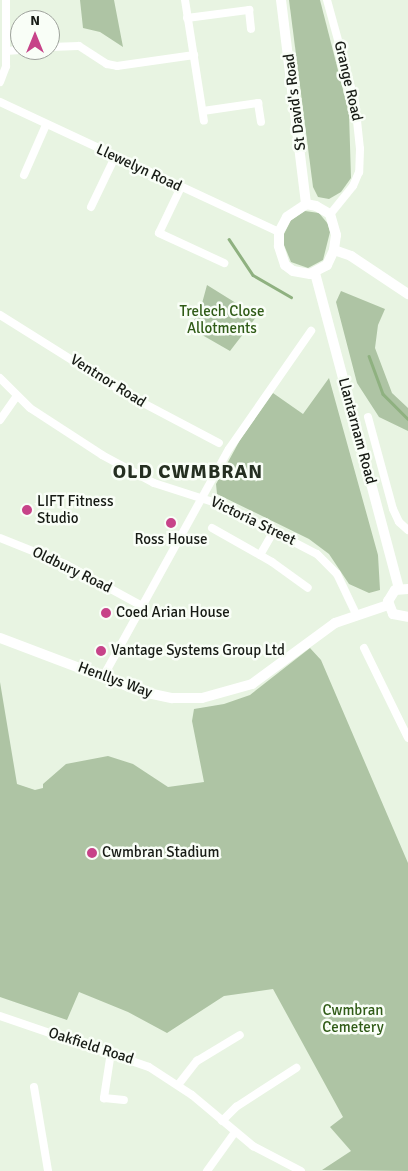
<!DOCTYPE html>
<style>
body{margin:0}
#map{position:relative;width:408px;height:1171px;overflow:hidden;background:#e8f4e2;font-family:Signika,sans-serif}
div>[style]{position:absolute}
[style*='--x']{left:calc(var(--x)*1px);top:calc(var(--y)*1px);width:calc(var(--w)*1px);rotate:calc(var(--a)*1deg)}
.green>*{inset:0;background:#aec4a4}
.stream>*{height:2.5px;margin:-1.25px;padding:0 1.25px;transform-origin:1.25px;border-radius:1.25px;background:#8fb180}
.minor>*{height:8px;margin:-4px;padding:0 4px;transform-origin:4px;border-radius:4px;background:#fff}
.tertiary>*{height:10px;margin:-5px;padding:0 5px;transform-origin:5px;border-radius:5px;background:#fff}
.dots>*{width:14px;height:14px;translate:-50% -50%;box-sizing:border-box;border:2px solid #f9fef7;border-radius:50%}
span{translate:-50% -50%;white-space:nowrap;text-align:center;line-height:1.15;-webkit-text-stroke:5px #f9fef7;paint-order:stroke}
.street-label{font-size:15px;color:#171b15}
.park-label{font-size:15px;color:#305b17}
.poi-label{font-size:15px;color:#171b15}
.left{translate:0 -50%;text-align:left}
.district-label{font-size:20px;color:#252f21;font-weight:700;letter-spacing:1px}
.north{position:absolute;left:10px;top:10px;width:50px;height:50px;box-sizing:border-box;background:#f9fef7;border:1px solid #9fa39d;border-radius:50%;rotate:0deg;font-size:14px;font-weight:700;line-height:20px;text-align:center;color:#171b15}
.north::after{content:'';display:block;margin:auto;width:18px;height:22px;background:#c74389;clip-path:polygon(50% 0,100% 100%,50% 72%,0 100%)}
</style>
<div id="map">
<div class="green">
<i style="clip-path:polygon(80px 0,114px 0,123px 47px,100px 32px,83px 28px)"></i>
<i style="clip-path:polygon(289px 0,320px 0,349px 113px,351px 178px,341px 192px,329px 199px,318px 197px,313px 187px)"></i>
<i style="clip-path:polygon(305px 211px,319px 213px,328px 224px,330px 232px,323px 260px,308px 268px,291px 262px,284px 245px,284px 234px,291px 220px)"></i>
<i style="clip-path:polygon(207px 285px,257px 316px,230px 351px,190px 328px,201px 307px)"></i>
<i style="clip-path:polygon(341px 291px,385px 309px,378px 325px,375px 348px,392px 393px,408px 408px,408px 431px,379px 417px,357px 383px,336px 302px)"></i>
<i style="clip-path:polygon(329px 378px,378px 555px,380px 590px,369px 593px,349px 584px,329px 554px,309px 539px,217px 494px,216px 484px,240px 440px,273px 393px,303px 414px)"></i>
<i style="clip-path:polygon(310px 648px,321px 660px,408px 863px,408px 1171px,322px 1170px,351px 1151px,330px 1127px,343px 1117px,273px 989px,224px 996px,167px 1033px,128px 1012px,79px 992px,67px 1020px,0 997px,0 682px,17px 784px,35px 790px,43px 788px,43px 784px,66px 764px,108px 756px,133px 764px,168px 787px,204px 782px,192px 721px,194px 709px,224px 704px,250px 695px)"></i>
</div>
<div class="stream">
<i style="--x:229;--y:239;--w:43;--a:56.3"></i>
<i style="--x:253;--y:275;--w:44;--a:30.1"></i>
<i style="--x:369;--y:356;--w:40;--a:69.8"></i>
<i style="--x:383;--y:394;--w:35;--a:45"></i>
</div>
<div class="minor">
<i style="--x:185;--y:0;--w:122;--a:81.1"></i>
<i style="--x:327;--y:0;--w:106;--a:74.6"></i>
<i style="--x:355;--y:102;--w:47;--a:83.9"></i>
<i style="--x:360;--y:149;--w:23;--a:92"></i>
<i style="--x:359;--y:172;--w:15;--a:113"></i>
<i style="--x:353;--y:186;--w:36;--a:129"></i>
<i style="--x:187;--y:18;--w:63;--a:-7.4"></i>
<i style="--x:249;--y:10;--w:19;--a:84"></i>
<i style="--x:50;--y:47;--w:29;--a:-2"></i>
<i style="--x:79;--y:46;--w:33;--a:33"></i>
<i style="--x:107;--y:64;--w:10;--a:11"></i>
<i style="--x:117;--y:66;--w:78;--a:-8.1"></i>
<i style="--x:6;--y:51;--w:14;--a:-4"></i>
<i style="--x:0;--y:82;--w:17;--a:-69"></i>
<i style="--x:6;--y:66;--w:66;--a:-90"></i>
<i style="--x:0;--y:102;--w:308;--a:25"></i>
<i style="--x:203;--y:111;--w:56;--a:-8.3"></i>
<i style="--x:258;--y:103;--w:19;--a:81"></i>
<i style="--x:24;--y:175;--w:55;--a:-66.3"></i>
<i style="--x:181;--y:187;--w:51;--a:115.6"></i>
<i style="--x:159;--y:233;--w:72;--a:24.8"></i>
<i style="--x:91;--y:207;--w:55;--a:-64.4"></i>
<i style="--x:0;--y:315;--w:149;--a:32.1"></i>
<i style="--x:126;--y:394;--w:105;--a:27.8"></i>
<i style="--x:0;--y:378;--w:42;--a:45"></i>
<i style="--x:30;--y:408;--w:86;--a:33.1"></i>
<i style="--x:102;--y:455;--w:59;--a:28.3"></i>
<i style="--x:154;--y:483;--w:75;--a:17.9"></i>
<i style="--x:225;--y:506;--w:104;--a:27.6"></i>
<i style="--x:317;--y:554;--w:28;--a:45"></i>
<i style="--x:337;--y:574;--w:44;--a:64.6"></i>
<i style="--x:368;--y:417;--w:95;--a:74.8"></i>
<i style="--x:393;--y:509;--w:14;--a:65"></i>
<i style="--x:399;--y:522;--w:12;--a:42"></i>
<i style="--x:0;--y:420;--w:29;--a:-55"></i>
<i style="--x:212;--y:528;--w:69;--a:29.5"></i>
<i style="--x:272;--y:562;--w:44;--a:35.8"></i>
<i style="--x:0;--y:538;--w:70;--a:21.8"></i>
<i style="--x:65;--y:564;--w:88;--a:28.6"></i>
<i style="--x:260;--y:555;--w:28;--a:-60"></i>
<i style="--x:364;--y:648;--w:100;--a:63.9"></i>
<i style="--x:103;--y:677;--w:260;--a:-61.1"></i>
<i style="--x:229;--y:449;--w:144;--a:-55.2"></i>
<i style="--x:0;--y:1016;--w:157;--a:18.9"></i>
<i style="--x:149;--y:1067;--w:51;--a:33.1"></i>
<i style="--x:192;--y:1095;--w:80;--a:39.9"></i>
<i style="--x:253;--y:1146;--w:54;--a:27.5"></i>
<i style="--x:111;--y:1052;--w:47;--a:98.7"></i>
<i style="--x:104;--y:1098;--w:20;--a:6"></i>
<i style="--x:178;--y:1085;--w:31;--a:-52"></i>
<i style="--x:197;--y:1061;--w:50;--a:-31.2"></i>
<i style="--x:34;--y:1087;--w:85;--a:80.5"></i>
<i style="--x:222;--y:1121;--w:20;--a:-45"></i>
<i style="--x:236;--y:1107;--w:72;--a:-33"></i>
<i style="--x:207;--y:1171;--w:48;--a:-54.3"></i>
</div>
<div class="tertiary">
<i style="--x:281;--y:0;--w:206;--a:83"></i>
<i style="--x:306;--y:204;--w:10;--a:11"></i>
<i style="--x:316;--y:206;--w:16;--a:30"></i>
<i style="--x:330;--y:214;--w:22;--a:74"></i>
<i style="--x:336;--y:235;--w:15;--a:98"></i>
<i style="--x:334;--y:250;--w:17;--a:115"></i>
<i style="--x:327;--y:265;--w:19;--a:152"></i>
<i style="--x:310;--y:274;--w:17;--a:-170"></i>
<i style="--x:293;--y:271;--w:10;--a:-143"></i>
<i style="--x:285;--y:265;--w:20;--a:-108"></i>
<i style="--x:279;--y:246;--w:14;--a:-90"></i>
<i style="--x:279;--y:232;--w:17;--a:-62"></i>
<i style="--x:287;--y:217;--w:23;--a:-34"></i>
<i style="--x:334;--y:250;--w:18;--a:19"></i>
<i style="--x:351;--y:256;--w:69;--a:33.7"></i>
<i style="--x:315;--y:273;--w:327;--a:75.1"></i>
<i style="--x:408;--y:589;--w:13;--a:176"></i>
<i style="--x:395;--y:590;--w:13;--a:122"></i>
<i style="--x:388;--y:601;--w:14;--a:69"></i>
<i style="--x:393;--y:614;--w:15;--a:11"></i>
<i style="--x:0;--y:638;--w:153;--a:20.7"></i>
<i style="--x:143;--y:692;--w:30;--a:12"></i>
<i style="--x:172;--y:698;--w:30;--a:0"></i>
<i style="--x:202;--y:698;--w:52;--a:-15.6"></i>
<i style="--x:252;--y:684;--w:103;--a:-36.3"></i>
<i style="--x:335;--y:623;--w:56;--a:-18.8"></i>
</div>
<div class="dots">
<i style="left:27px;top:510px;background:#c74389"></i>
<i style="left:171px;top:523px;background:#c74389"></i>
<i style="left:106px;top:613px;background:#c74389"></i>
<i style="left:101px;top:651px;background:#c74389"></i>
<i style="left:92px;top:853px;background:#c74389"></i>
</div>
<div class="street-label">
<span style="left:348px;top:81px;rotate:77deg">Grange Road</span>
<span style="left:295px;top:102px;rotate:-97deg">St David's Road</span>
<span style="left:139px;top:168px;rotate:25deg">Llewelyn Road</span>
<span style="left:108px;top:381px;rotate:32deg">Ventnor Road</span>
<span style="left:357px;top:431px;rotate:75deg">Llantarnam Road</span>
<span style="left:253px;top:521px;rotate:26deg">Victoria Street</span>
<span style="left:72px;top:570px;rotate:26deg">Oldbury Road</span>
<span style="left:115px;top:680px;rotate:20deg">Henllys Way</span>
<span style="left:91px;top:1046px;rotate:18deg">Oakfield Road</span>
</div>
<div class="park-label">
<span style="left:222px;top:320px">Trelech Close<br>Allotments</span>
<span style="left:353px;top:1019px">Cwmbran<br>Cemetery</span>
</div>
<div class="poi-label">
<span class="left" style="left:37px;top:510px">LIFT Fitness<br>Studio</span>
<span style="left:171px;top:540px">Ross House</span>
<span class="left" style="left:116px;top:613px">Coed Arian House</span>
<span class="left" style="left:111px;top:651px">Vantage Systems Group Ltd</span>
<span class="left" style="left:102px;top:853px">Cwmbran Stadium</span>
</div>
<div class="district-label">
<span style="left:188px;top:471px">OLD CWMBRAN</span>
</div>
<div class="north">N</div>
</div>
